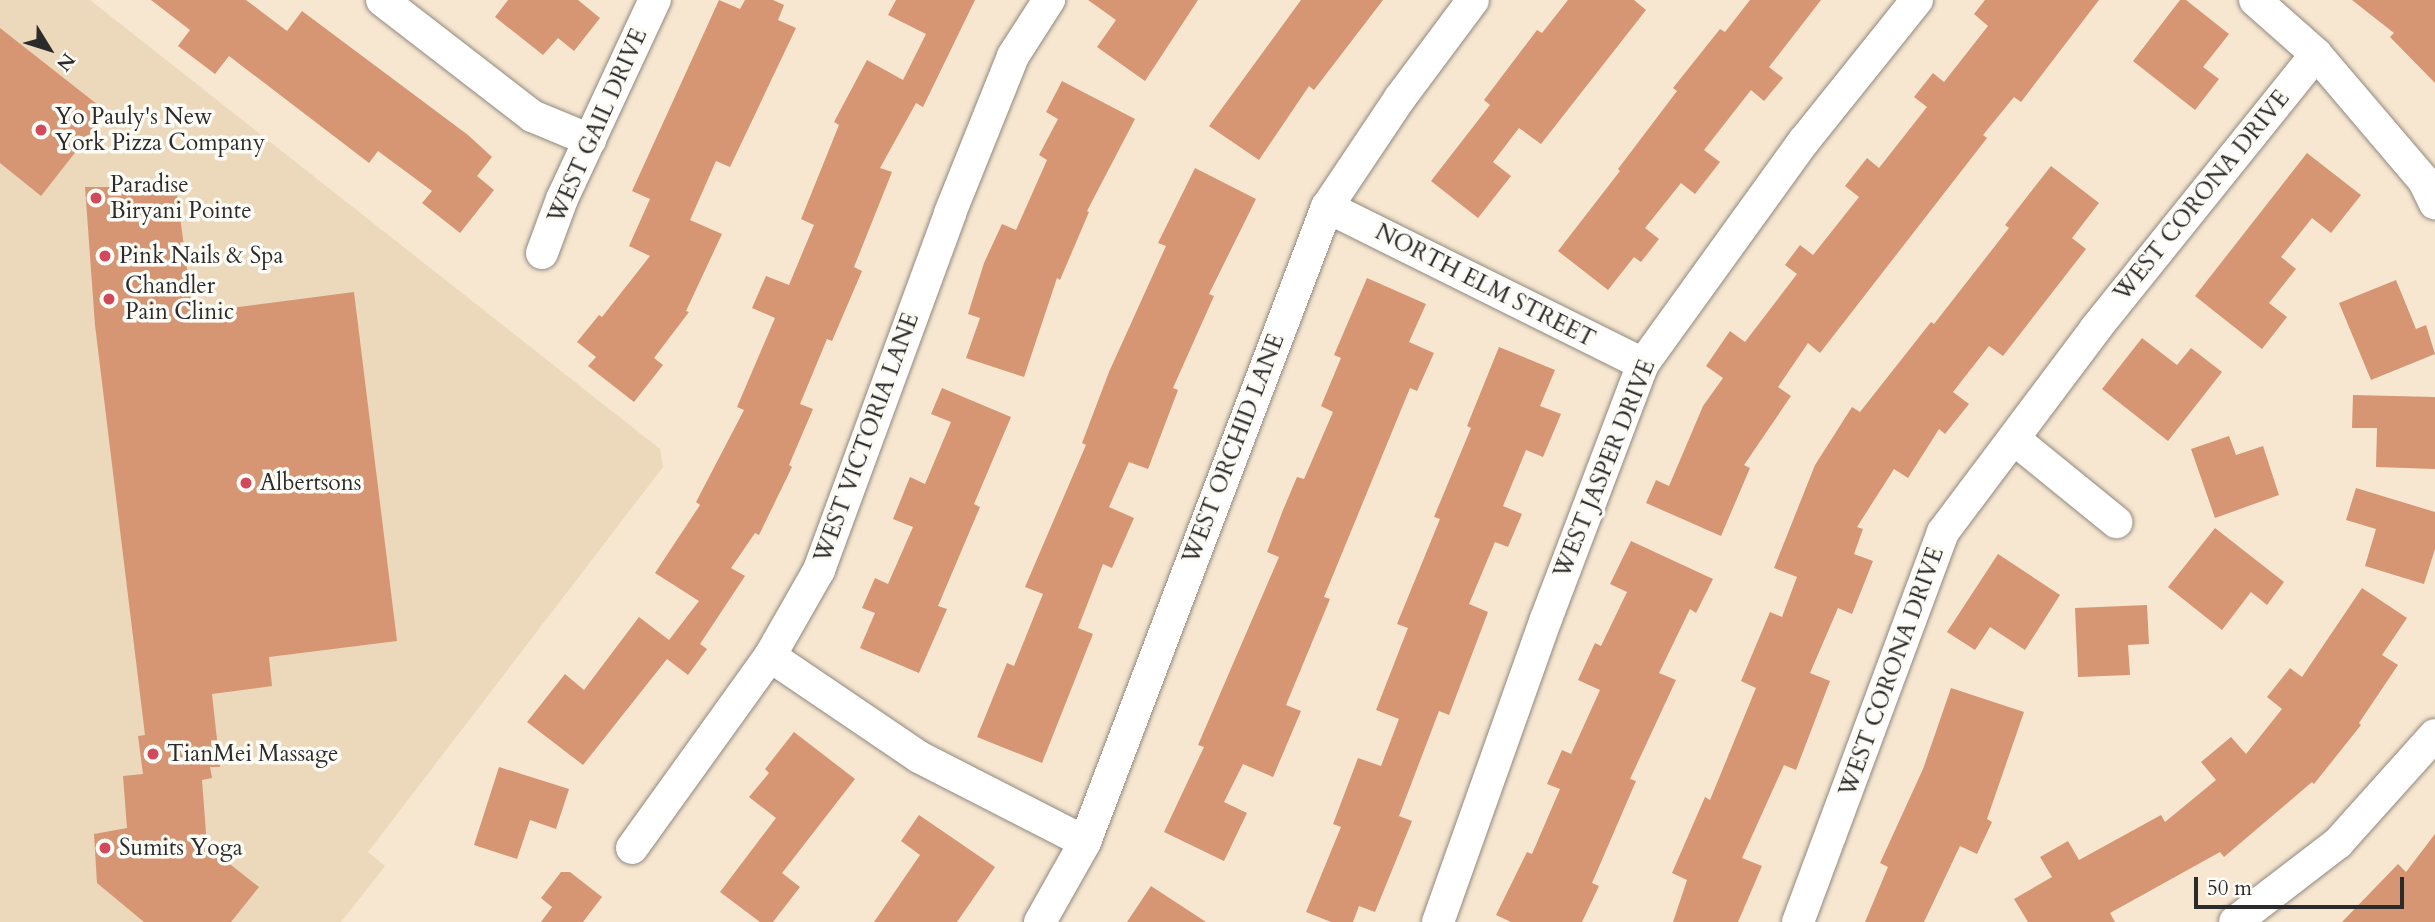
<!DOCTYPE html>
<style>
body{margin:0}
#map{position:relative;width:2435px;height:922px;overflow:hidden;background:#f7e7d1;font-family:Cardo,serif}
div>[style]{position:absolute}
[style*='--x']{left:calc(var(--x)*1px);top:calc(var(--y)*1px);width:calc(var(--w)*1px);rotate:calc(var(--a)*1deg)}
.built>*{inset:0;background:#ecd8ba}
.building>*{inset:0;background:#d69673}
.roads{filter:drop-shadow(0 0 2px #91897e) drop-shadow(0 0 2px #91897e)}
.minor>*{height:32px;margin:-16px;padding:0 16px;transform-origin:16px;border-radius:16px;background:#fff}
.dots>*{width:19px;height:19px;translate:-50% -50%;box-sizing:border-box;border:4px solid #fdfcf7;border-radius:50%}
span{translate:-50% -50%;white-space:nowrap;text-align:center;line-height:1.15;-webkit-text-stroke:7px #fdfcf7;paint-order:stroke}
.poi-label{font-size:23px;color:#2b2b2b}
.left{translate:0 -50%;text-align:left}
.street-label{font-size:23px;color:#2b2b2b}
.north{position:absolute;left:14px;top:14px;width:70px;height:70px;-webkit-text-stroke:5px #fdfcf7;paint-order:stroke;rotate:128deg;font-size:19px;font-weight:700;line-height:28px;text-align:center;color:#2b2b2b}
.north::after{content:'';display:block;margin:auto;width:24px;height:32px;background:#2b2b2b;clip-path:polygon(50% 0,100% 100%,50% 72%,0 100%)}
.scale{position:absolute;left:2194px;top:877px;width:210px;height:32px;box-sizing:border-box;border:4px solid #2b2b2b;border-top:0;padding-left:9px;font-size:21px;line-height:24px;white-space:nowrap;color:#2b2b2b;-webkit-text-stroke:5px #fdfcf7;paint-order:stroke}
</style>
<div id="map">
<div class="built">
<i style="clip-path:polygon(0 0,90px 0,660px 449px,663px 467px,368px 852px,385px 866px,341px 922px,0 922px)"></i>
</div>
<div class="building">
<i style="clip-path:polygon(151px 0,246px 0,287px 31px,302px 11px,468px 135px,492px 157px,477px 176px,494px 190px,460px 233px,422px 203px,432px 191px,378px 151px,369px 163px,229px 56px,215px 74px,178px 46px,190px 30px)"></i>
<i style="clip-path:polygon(508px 0,578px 0,600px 18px,574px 51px,558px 38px,543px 55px,495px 17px)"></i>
<i style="clip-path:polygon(719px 0,740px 9px,745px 0,773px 0,784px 5px,778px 20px,796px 28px,730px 167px,716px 161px,690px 220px,722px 234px,686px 311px,689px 312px,654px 358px,663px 365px,634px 402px,588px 366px,596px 357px,577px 342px,599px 315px,602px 317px,650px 256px,629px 246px,650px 199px,632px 191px)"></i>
<i style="clip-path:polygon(896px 0,975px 0,923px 107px,916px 103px,880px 168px,892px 172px,854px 267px,862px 271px,832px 341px,827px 339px,800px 404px,813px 409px,789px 465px,792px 467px,759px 535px,755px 533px,731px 568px,745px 576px,700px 644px,707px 649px,688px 675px,667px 659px,583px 765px,527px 722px,565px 674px,584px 690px,639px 617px,669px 640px,699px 601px,655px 573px,700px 505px,696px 502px,744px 410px,737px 407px,775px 318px,752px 308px,766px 276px,789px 285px,814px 225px,801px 219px,839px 125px,834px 122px,867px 60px,903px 80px,926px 34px,888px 15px)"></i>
<i style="clip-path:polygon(1088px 0,1198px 0,1145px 81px,1097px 47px,1116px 20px)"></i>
<i style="clip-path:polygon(1301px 0,1383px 0,1314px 90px,1309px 86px,1259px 160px,1209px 126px)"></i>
<i style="clip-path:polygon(1568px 0,1634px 0,1646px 10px,1541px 144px,1519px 128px,1493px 162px,1511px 176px,1478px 218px,1431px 181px,1490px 105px,1484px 100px,1515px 59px,1537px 30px,1542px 33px)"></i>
<i style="clip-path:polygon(1750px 0,1821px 0,1769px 67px,1783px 78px,1764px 101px,1751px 90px,1704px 150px,1720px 162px,1695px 194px,1681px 183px,1645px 228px,1659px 239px,1641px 262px,1634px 257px,1608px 290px,1558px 251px,1620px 171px,1618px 169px,1677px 91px,1673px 88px,1720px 29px,1725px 32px)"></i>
<i style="clip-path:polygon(1985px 0,2099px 0,2021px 102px,2014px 97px,1983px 135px,1987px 138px,1820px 353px,1808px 343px,1778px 387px,1791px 396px,1744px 465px,1750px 468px,1721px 536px,1646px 503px,1656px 480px,1669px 486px,1703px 406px,1723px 378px,1706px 366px,1730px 331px,1745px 342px,1797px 274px,1785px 265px,1800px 245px,1813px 255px,1859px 197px,1845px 186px,1867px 158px,1879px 168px,1927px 107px,1914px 97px,1933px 73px,1944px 82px,1988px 26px,1974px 14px)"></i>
<i style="clip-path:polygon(2180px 0,2186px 0,2229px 34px,2203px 67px,2219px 79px,2195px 110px,2133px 61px)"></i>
<i style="clip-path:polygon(2352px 0,2435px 0,2435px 83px,2390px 37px,2394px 33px)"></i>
<i style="clip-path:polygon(0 28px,107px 112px,41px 196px,0 163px)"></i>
<i style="clip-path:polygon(1062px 81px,1135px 119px,1087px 211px,1089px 212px,1060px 280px,1057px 278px,1024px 377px,966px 358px,980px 318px,968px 314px,984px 263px,1002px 224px,1016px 230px,1047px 160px,1039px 155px,1058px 119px,1046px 112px)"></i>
<i style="clip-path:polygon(2307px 153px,2361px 195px,2331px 233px,2312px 218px,2281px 257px,2296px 269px,2269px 303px,2287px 317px,2262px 349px,2195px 296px)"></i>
<i style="clip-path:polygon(2051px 166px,2099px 203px,2072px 238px,2086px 249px,2003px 356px,1989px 346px,1953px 392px,1969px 404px,1945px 434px,1939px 429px,1908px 478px,1894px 469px,1857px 527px,1863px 529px,1854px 554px,1873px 561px,1852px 614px,1838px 608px,1810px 673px,1830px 681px,1796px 770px,1784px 765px,1742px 858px,1762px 866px,1738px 922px,1673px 922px,1687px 880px,1672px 873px,1705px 797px,1710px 800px,1756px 688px,1741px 681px,1770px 612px,1782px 617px,1797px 577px,1774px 568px,1815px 465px,1852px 407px,1860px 412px,1931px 322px,1934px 324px,2009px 228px,2005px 225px)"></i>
<i style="clip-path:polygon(1195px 168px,1256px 199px,1209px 294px,1214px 296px,1173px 388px,1178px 390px,1148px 469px,1129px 462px,1109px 507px,1134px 518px,1112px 568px,1103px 564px,1078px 628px,1093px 634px,1042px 763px,977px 737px,1007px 663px,1014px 666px,1043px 594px,1025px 587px,1086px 445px,1082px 443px,1109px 372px,1166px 246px,1158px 243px)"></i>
<i style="clip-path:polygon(85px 187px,176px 187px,193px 313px,354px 292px,397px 641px,269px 657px,272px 686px,212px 694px,220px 767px,210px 767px,212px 778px,202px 780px,207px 846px,259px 887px,231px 922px,144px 922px,97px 883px,94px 834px,127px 828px,123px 776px,143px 774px,138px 736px,145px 735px,95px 325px)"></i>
<i style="clip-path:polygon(1367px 278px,1426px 304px,1409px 342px,1434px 353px,1417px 391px,1410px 388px,1324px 597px,1330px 599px,1286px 705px,1301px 711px,1273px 777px,1243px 764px,1224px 802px,1247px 813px,1224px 861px,1164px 832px,1204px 747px,1198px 745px,1279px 557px,1267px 552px,1283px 510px,1297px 477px,1304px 479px,1333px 412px,1321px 406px,1341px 358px,1334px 355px)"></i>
<i style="clip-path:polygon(2396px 280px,2416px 329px,2426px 325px,2435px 354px,2371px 380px,2339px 303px)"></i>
<i style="clip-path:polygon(2142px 338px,2177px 365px,2191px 348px,2222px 372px,2168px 441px,2102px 389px)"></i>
<i style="clip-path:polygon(1499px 347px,1555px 370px,1540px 406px,1561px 414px,1543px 457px,1526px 450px,1503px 506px,1522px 514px,1508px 547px,1495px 542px,1469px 604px,1488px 612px,1449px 715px,1439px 711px,1399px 816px,1412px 821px,1375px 912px,1359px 906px,1353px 922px,1331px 922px,1306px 912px,1341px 827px,1333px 824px,1358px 758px,1381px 766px,1399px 719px,1376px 710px,1408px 628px,1397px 624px,1440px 519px,1434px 517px,1471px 428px,1467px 426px)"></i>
<i style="clip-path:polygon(942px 388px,1011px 417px,974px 504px,980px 507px,938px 606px,947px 609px,919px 673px,860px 648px,875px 613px,862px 608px,875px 578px,888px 584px,913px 527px,893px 519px,910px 477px,925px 484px,951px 422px,931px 414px)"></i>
<i style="clip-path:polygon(2353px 395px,2435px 397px,2435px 469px,2376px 467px,2377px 428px,2352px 428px)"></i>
<i style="clip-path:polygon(2229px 436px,2236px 455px,2263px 446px,2279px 495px,2215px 518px,2191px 449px)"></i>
<i style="clip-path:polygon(2356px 488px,2435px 512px,2435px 549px,2424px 584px,2365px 566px,2376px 529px,2346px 520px)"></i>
<i style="clip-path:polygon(2215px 528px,2284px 582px,2267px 605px,2251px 592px,2222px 630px,2168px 587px)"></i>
<i style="clip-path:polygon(1631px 541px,1713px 579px,1696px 613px,1690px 609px,1659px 673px,1676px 680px,1630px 779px,1636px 781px,1592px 883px,1599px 886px,1582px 922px,1511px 922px,1496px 915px,1527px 852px,1532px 854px,1560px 789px,1547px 784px,1562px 750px,1571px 754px,1600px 690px,1578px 680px,1595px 643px,1601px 646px,1627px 592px,1610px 584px)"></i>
<i style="clip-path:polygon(1998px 554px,2060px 595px,2025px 650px,1990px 627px,1975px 650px,1947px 632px)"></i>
<i style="clip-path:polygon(2362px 588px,2407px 618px,2382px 655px,2398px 665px,2359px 723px,2361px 725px,2314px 784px,2312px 782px,2224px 857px,2220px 852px,2110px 913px,2115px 922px,2028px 922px,2014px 899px,2052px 877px,2040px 857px,2068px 841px,2079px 860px,2161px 815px,2165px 822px,2216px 780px,2201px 762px,2231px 737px,2246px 754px,2282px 709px,2267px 697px,2290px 668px,2302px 677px)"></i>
<i style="clip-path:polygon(2147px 605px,2149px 644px,2128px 645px,2130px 675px,2078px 677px,2075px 608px)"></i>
<i style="clip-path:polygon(1951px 688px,2024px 712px,1987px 819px,1992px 822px,1977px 854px,1960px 846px,1924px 922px,1865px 922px,1888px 867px,1880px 863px,1923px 769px)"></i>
<i style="clip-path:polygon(794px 732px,855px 779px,782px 873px,800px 887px,773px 922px,760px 922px,720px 892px,776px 818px,749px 797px,769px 773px,765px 769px)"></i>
<i style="clip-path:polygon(499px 767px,569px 789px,556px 829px,530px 820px,517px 859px,474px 845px)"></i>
<i style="clip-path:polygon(919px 815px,995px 867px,957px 922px,874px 922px,920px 855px,901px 841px)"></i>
<i style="clip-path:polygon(2435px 834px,2435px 922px,2342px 922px,2398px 864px,2406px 872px)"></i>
<i style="clip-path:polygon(561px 872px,570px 872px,602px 897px,583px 922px,541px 922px,552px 907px,541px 898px)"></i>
<i style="clip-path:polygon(1151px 886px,1206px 922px,1127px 922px)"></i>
</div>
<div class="roads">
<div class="minor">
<i style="--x:382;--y:0;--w:190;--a:37.7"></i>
<i style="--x:532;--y:116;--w:63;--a:22.5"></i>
<i style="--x:2255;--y:0;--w:81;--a:41.5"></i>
<i style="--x:2316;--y:54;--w:167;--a:49.6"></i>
<i style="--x:2424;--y:181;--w:25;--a:64"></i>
<i style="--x:1327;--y:207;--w:353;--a:26.4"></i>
<i style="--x:542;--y:253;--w:58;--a:-69.7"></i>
<i style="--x:562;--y:199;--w:220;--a:-65"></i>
<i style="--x:2014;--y:439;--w:132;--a:39.1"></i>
<i style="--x:770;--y:656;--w:180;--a:34.1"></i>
<i style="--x:919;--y:757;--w:186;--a:27.1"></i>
<i style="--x:632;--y:848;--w:236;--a:-54.3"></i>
<i style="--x:770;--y:656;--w:99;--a:-60.3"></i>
<i style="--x:819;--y:570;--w:380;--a:-69.8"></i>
<i style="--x:950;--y:213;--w:169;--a:-68.1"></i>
<i style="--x:1013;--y:56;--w:67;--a:-57.3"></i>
<i style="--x:1040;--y:922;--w:92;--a:-60.6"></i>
<i style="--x:1085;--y:842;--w:680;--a:-69.14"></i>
<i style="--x:1327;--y:207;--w:131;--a:-56.2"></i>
<i style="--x:1400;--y:98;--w:122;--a:-53.3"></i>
<i style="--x:1438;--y:922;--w:322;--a:-70.4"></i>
<i style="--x:1546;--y:619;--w:273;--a:-69.2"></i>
<i style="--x:1643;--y:364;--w:275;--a:-54.2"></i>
<i style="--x:1804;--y:141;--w:181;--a:-51.3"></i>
<i style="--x:1798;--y:922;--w:416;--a:-69.6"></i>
<i style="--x:1943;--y:532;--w:255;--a:-53.1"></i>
<i style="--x:2096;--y:328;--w:351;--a:-51.2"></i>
<i style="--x:2235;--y:922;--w:130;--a:-37.5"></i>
<i style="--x:2338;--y:843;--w:145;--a:-48.1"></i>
</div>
</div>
<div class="dots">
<i style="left:41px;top:130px;background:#d1495b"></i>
<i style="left:96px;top:198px;background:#d1495b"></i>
<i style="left:105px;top:256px;background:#d1495b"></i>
<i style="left:109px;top:299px;background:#d1495b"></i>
<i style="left:246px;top:483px;background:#d1495b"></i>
<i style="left:153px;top:754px;background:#d1495b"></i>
<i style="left:105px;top:848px;background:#d1495b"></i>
</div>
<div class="poi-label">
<span class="left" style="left:55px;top:130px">Yo Pauly's New<br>York Pizza Company</span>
<span class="left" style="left:110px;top:198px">Paradise<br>Biryani Pointe</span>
<span class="left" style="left:119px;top:256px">Pink Nails &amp; Spa</span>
<span class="left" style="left:125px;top:299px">Chandler<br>Pain Clinic</span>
<span class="left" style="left:260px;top:483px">Albertsons</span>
<span class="left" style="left:167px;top:754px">TianMei Massage</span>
<span class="left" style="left:119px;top:848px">Sumits Yoga</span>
</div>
<div class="street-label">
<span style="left:598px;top:126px;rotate:-66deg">WEST GAIL DRIVE</span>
<span style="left:2202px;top:196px;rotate:-51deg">WEST CORONA DRIVE</span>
<span style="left:1485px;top:286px;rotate:27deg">NORTH ELM STREET</span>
<span style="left:867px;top:438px;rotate:-70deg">WEST VICTORIA LANE</span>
<span style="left:1234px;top:449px;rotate:-69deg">WEST ORCHID LANE</span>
<span style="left:1605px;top:469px;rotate:-68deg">WEST JASPER DRIVE</span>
<span style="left:1892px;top:672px;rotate:-70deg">WEST CORONA DRIVE</span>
</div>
<div class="north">N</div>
<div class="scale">50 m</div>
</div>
